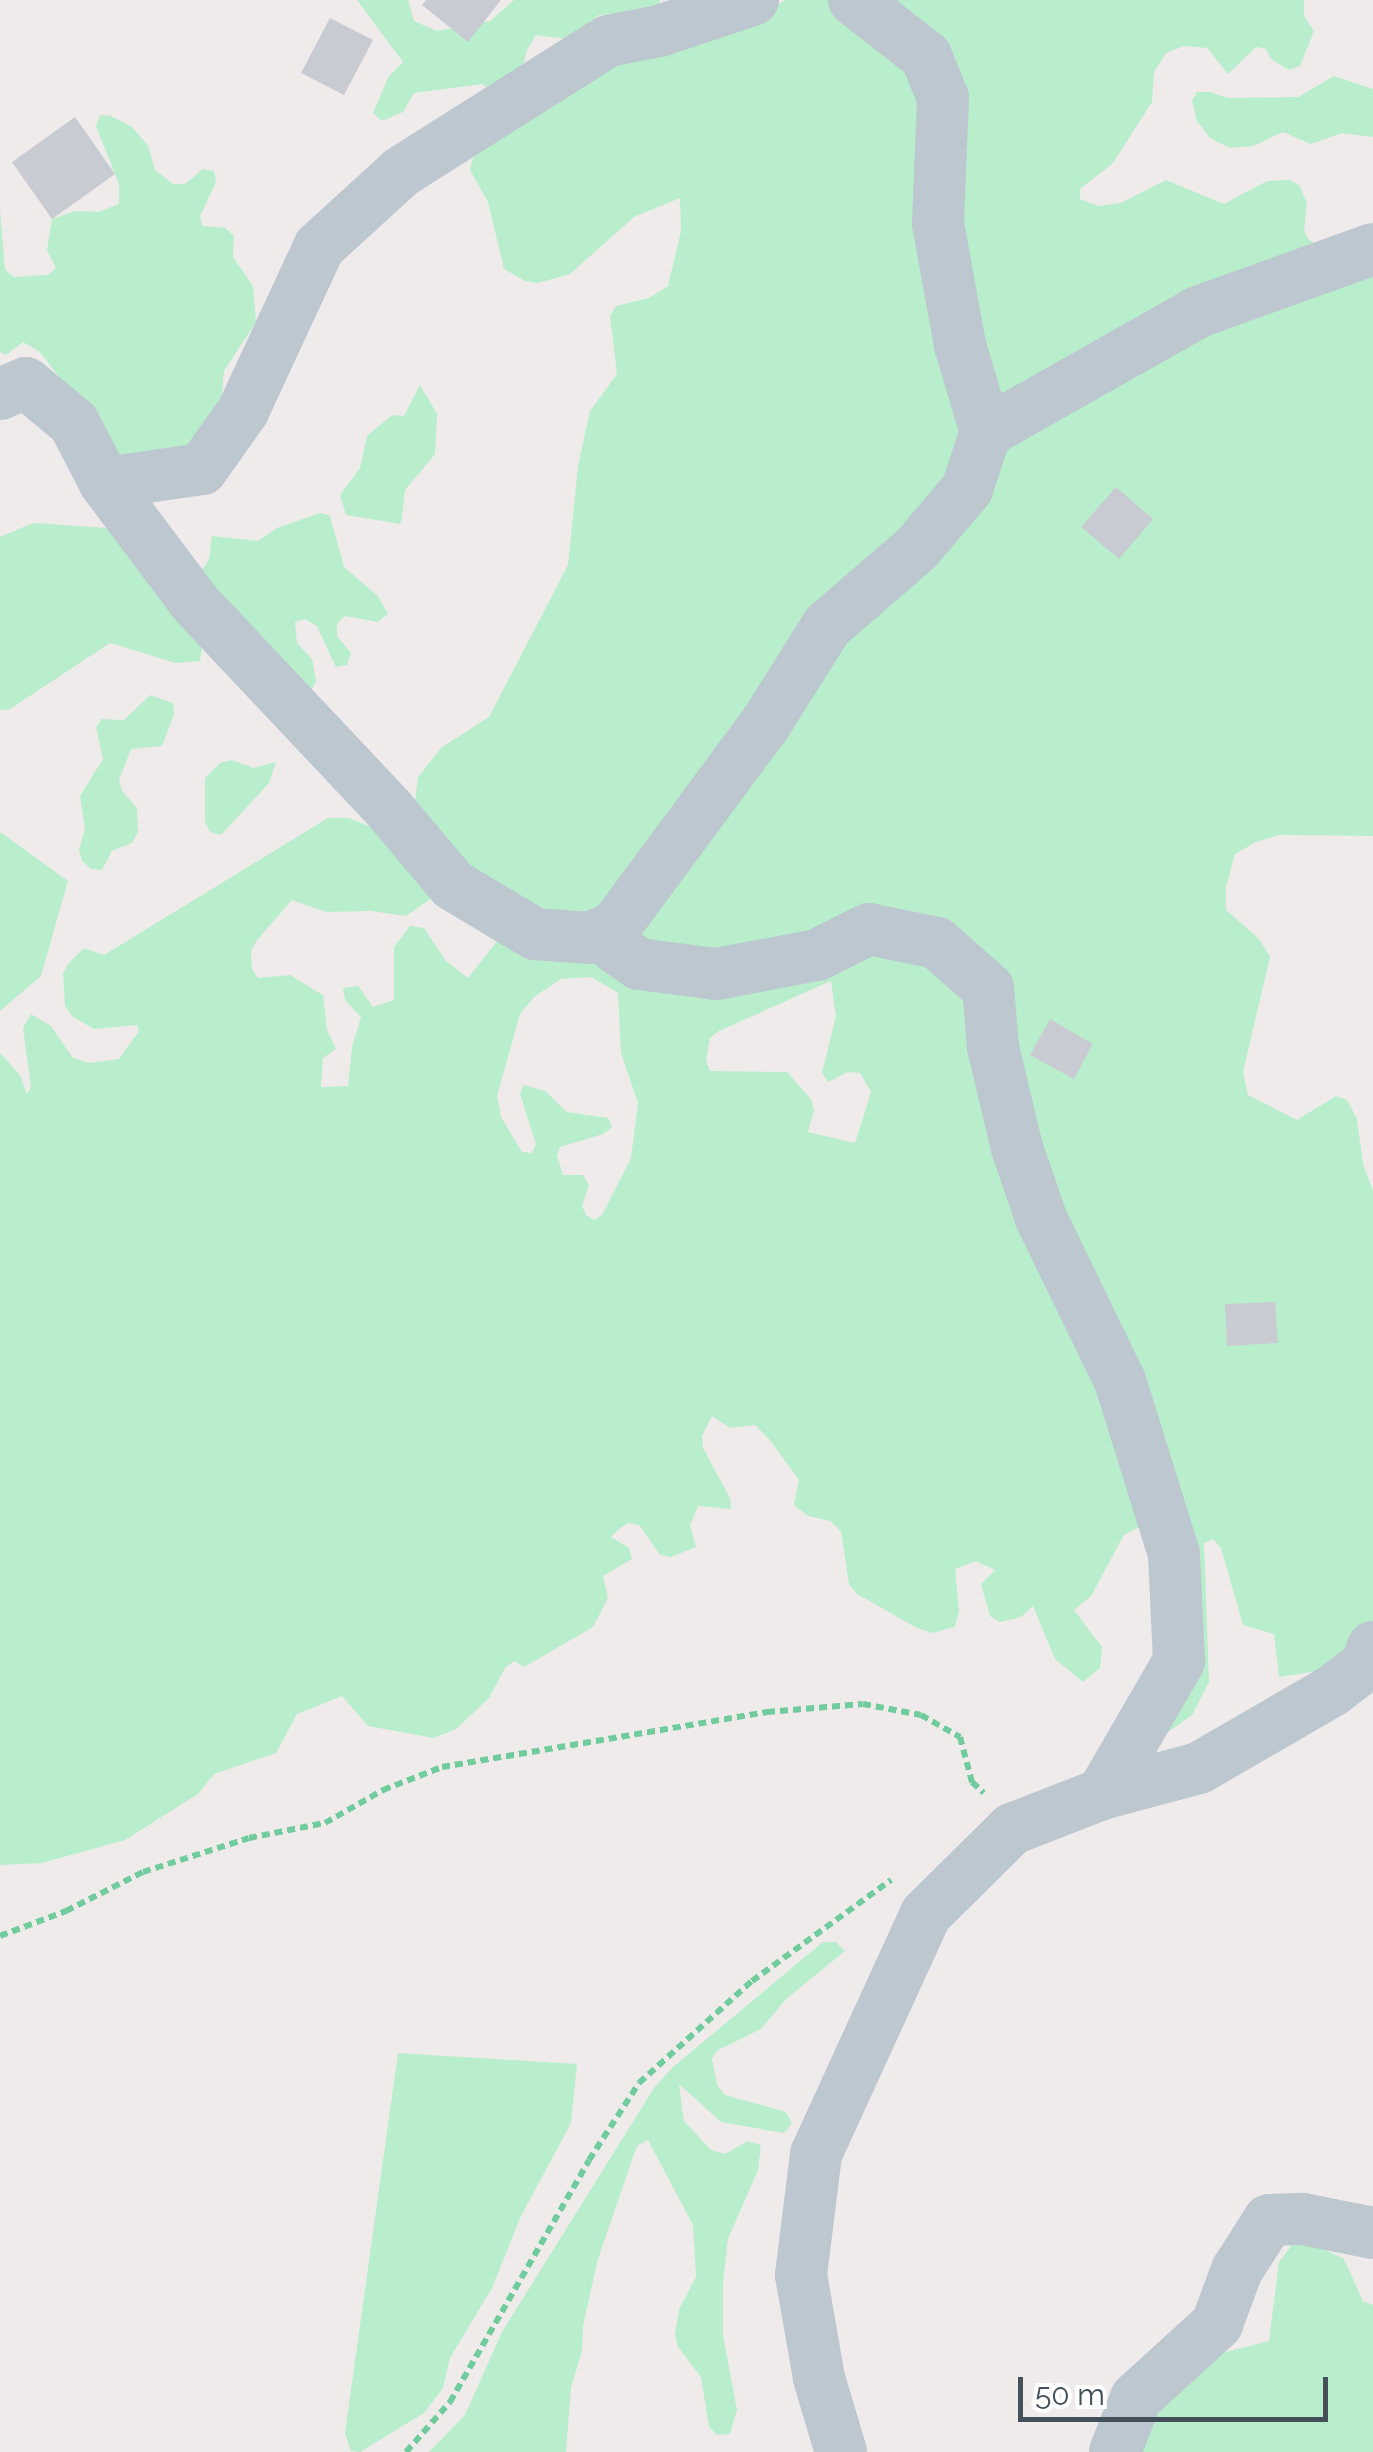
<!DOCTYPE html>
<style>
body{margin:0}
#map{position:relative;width:1373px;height:2452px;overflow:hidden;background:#efebeb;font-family:Raleway,sans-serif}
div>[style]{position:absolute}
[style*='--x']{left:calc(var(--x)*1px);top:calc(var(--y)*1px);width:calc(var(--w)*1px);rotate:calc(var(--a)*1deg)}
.green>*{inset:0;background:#b8eecb}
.building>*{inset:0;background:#c8cbd1}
.path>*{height:6px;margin-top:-3px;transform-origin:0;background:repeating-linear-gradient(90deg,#70cc9c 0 8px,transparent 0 13px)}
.minor>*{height:52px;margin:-26px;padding:0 26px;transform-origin:26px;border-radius:26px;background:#bcc7cf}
span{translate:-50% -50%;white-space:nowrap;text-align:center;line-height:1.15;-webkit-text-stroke:8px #fff;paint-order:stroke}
.scale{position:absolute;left:1018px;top:2377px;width:310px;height:45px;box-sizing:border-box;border:5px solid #445059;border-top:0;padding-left:12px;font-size:30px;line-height:35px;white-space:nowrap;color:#445059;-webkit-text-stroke:8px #fff;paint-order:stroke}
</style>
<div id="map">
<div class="green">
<i style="clip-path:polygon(357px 0,408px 0,414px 21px,437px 31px,490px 21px,514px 0,660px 0,659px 8px,649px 12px,599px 15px,567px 39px,536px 35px,526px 52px,518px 93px,498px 97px,482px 84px,414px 93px,403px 112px,382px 121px,373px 113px,389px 76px,403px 62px)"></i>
<i style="clip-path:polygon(evenodd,785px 0,1304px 0,1304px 16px,1314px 31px,1300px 66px,1289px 70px,1271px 59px,1266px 49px,1256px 47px,1228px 74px,1207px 48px,1184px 46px,1166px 53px,1154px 72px,1152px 102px,1113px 163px,1080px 189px,1080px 199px,1098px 206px,1121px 203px,1166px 180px,1224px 204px,1267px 181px,1290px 180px,1299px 185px,1307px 203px,1304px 231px,1309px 240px,1318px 245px,1373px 244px,1373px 836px,1279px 835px,1256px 842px,1235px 854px,1226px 887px,1226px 910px,1259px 939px,1270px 957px,1243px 1072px,1248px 1095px,1297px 1120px,1336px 1096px,1347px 1100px,1357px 1119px,1363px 1164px,1373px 1191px,1373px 1632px,1325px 1670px,1279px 1677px,1274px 1634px,1243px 1625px,1221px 1548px,1213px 1539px,1204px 1543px,1209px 1682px,1192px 1715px,1154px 1742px,1169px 1689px,1145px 1524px,1124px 1535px,1091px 1596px,1074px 1610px,1102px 1647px,1100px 1668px,1083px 1682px,1055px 1659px,1033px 1606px,1021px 1617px,1000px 1622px,990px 1616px,981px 1584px,995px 1570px,976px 1561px,955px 1569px,959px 1611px,955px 1627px,933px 1633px,917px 1628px,857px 1594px,849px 1584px,841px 1531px,830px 1521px,808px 1516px,794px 1505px,799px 1480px,769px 1439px,755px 1425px,730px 1428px,712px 1416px,702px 1436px,703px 1448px,730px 1498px,731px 1509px,698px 1506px,690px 1525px,696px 1547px,671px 1557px,660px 1555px,640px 1526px,629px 1523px,619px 1529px,611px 1537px,629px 1548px,632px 1559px,603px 1576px,608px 1598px,593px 1627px,524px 1667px,514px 1661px,505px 1668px,489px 1698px,456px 1729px,434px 1738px,368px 1726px,342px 1696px,297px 1714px,276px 1753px,214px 1774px,198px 1794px,125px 1840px,42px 1863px,0 1865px,0 1053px,20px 1075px,27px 1095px,31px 1086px,23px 1028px,31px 1014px,51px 1026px,73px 1058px,89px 1063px,119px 1059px,139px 1031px,137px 1025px,94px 1029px,72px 1016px,65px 1006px,63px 974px,68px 964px,84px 948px,104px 955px,328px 818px,348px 818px,372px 827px,439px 893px,406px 916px,371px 911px,326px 912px,292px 900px,257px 940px,251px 951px,252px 969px,258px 978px,290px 975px,323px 995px,327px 1030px,336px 1049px,323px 1058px,321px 1087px,348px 1086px,352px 1047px,361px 1017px,345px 1000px,343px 988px,358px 986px,373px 1007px,394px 1000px,394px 947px,410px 926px,424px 928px,446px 961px,468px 978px,497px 941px,599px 914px,502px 913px,415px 802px,418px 777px,442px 747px,489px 717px,568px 565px,578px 466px,590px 411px,617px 374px,610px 316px,616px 306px,649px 298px,668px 286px,681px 231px,680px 198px,634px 217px,570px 274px,538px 283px,525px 281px,504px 269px,488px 202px,470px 170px,473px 158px,491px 139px,613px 66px,755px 19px,785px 0,591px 977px,618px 993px,621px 1053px,638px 1103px,631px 1158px,602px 1215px,594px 1220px,586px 1215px,582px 1206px,589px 1185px,583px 1175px,563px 1175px,557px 1156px,560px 1147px,603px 1134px,612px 1127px,608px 1118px,567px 1112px,545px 1091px,524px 1085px,520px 1094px,536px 1144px,532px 1153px,522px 1152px,501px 1117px,497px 1096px,520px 1014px,534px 997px,561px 979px,591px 977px,785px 0,831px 981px,836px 1016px,822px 1073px,828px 1082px,848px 1072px,860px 1073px,871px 1092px,855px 1143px,808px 1132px,814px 1110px,811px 1099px,787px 1072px,710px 1071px,706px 1060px,710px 1038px,719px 1031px,831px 981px)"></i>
<i style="clip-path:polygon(1334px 76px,1373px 89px,1373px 137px,1342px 133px,1311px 144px,1283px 132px,1253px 146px,1230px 148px,1210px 138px,1197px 121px,1192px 101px,1197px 92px,1209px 92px,1228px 98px,1298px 97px)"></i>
<i style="clip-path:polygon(100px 115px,111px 116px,132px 127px,148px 146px,155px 170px,173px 184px,185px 184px,203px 169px,214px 171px,216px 182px,200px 216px,202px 226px,225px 228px,234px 236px,233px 257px,253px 286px,256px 322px,224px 371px,220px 416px,198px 457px,131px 472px,40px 352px,23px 342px,6px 355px,0 352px,0 209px,5px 270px,14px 277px,48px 275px,56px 268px,47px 250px,52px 219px,75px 211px,98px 212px,119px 204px,119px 184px,96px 126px)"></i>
<i style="clip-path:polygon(420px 385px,437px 414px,435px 454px,405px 490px,401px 524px,346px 515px,340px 495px,360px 468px,367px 436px,392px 415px,404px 416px)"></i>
<i style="clip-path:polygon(320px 513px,330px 516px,344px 567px,378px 596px,388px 614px,378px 622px,345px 616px,337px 624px,337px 636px,351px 653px,347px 665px,336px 667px,317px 626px,305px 619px,295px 622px,297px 643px,312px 659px,316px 681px,311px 691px,197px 579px,209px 559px,212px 536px,258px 541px,277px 528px)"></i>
<i style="clip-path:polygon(33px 523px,107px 528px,202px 648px,200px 661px,176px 663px,110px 643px,10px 709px,0 710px,0 537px)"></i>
<i style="clip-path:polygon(150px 695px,173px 703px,174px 714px,162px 746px,131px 749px,119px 780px,122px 791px,137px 808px,138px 832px,132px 843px,112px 851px,102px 870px,91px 869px,82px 861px,79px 850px,85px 829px,80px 796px,103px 759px,96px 727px,102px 719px,124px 720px)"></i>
<i style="clip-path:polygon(232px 760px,253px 768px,276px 762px,269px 783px,221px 835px,210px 832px,205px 822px,205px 778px,220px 763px)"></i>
<i style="clip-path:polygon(0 832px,68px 881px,41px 976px,0 1011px)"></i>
<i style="clip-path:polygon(823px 1942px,836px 1942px,845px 1951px,786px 1999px,761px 2029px,718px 2050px,712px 2059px,717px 2085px,725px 2095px,786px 2112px,792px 2123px,784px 2133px,721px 2122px,679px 2084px,684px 2121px,711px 2150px,725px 2154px,748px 2141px,761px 2145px,758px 2170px,728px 2239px,723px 2282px,723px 2335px,737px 2410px,730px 2434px,717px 2435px,709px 2427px,701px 2377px,678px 2347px,675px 2334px,679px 2309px,696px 2277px,693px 2225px,648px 2140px,638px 2145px,633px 2157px,598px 2259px,583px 2326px,582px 2351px,571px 2387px,566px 2452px,429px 2452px,465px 2415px,502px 2332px,654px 2088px,673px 2067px)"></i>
<i style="clip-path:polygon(398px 2053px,577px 2064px,571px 2123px,521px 2216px,492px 2288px,450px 2358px,443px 2388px,424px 2413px,360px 2452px,351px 2451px,345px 2433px)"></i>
<i style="clip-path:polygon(1292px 2245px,1315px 2245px,1344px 2259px,1363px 2301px,1373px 2305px,1373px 2452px,1134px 2452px,1152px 2399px,1206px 2357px,1269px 2341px,1279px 2262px)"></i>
</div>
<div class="building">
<i style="clip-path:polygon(426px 0,501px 0,468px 42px,422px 5px)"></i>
<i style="clip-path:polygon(330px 18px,373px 40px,344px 95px,301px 73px)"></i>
<i style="clip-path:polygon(75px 117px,115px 174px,52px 219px,12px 162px)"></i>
<i style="clip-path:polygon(1116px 487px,1153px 519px,1119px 559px,1081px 527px)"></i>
<i style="clip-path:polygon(1050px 1019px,1093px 1044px,1074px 1079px,1030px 1055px)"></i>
<i style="clip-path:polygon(1275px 1302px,1278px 1343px,1227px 1346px,1225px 1304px)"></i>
</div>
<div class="path">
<i style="--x:0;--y:1936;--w:71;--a:-20.7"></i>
<i style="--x:66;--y:1911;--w:86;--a:-26.9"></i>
<i style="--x:143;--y:1872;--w:111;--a:-17.8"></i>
<i style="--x:249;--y:1838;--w:77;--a:-11.2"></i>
<i style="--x:325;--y:1823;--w:67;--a:-29.6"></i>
<i style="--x:383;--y:1790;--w:63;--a:-21.3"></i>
<i style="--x:442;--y:1767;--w:330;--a:-9.6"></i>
<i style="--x:767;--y:1712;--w:96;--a:-4.8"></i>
<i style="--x:863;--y:1704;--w:59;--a:10.7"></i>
<i style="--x:921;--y:1715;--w:45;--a:29.4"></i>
<i style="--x:960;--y:1737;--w:47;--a:75.1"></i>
<i style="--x:972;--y:1782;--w:16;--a:43"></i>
<i style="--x:406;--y:2452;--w:67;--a:-48.7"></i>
<i style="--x:450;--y:2402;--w:279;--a:-60.1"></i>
<i style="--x:589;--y:2160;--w:92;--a:-57"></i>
<i style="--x:639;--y:2083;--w:152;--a:-42.1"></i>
<i style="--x:752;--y:1981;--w:172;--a:-36"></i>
</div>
<div class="minor">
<i style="--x:854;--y:0;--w:91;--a:37.9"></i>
<i style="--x:926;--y:56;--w:45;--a:68"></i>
<i style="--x:943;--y:98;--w:126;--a:92.3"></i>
<i style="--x:938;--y:224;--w:123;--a:79.7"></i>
<i style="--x:960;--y:345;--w:91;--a:73.4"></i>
<i style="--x:0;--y:394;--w:28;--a:-23"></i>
<i style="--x:26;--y:383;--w:62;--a:39.8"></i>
<i style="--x:74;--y:423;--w:68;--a:62.7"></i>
<i style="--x:105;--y:483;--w:150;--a:53.1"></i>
<i style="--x:195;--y:603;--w:283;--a:46.7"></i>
<i style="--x:389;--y:809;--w:99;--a:49.9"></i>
<i style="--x:453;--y:885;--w:96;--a:30.9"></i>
<i style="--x:535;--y:934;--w:55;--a:4.2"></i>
<i style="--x:590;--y:938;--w:27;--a:-24"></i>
<i style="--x:105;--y:483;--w:98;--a:-8.2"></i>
<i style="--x:202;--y:469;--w:71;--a:-54.7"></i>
<i style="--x:243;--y:411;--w:181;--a:-65.1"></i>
<i style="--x:319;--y:247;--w:111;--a:-42.4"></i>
<i style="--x:401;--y:172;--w:245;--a:-32.3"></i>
<i style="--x:608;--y:41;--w:52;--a:-11.1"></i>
<i style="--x:659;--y:31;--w:99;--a:-18.3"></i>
<i style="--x:1102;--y:1794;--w:154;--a:-59.9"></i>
<i style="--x:1179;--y:1661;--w:107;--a:-92.7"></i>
<i style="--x:1174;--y:1554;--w:181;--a:-107.3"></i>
<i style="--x:1120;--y:1381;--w:181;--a:-115.9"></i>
<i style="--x:1041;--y:1218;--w:74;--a:-108.9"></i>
<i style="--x:1017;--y:1148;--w:104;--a:-103.4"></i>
<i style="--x:993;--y:1047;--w:59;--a:-94.8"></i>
<i style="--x:988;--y:988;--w:68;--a:-138.6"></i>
<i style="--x:937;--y:943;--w:69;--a:-168.4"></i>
<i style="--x:869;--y:929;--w:58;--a:153.4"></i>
<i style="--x:817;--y:955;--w:103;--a:169.3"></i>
<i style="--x:716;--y:974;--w:78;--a:-172.6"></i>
<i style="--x:639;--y:964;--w:29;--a:-145"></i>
<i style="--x:615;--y:947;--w:20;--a:-90"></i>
<i style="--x:615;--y:927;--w:254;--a:-53.5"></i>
<i style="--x:766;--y:723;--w:115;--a:-57.8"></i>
<i style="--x:827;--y:626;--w:119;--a:-40.9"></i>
<i style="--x:917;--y:548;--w:77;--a:-49.7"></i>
<i style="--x:967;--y:489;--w:60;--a:-71.6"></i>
<i style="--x:986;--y:432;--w:244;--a:-29.5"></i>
<i style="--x:1198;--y:312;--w:186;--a:-19.8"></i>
<i style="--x:841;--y:2452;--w:77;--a:-106.6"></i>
<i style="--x:819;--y:2378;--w:105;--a:-99.9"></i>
<i style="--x:801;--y:2275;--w:122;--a:-82.9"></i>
<i style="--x:816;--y:2154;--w:264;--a:-65.4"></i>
<i style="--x:926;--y:1914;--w:121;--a:-44.7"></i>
<i style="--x:1012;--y:1829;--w:97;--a:-21.3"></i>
<i style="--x:1102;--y:1794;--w:100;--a:-15"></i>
<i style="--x:1199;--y:1768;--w:154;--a:-30.1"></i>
<i style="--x:1332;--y:1691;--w:44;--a:-37.6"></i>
<i style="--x:1367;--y:1664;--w:18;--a:-71"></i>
<i style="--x:1115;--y:2452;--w:58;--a:-68.7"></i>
<i style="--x:1136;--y:2398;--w:110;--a:-42.4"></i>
<i style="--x:1217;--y:2324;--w:58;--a:-69.7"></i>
<i style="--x:1237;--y:2270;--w:59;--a:-57.4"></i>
<i style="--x:1269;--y:2220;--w:34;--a:-2"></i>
<i style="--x:1303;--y:2219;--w:71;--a:11.3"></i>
</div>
<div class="scale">50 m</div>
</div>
